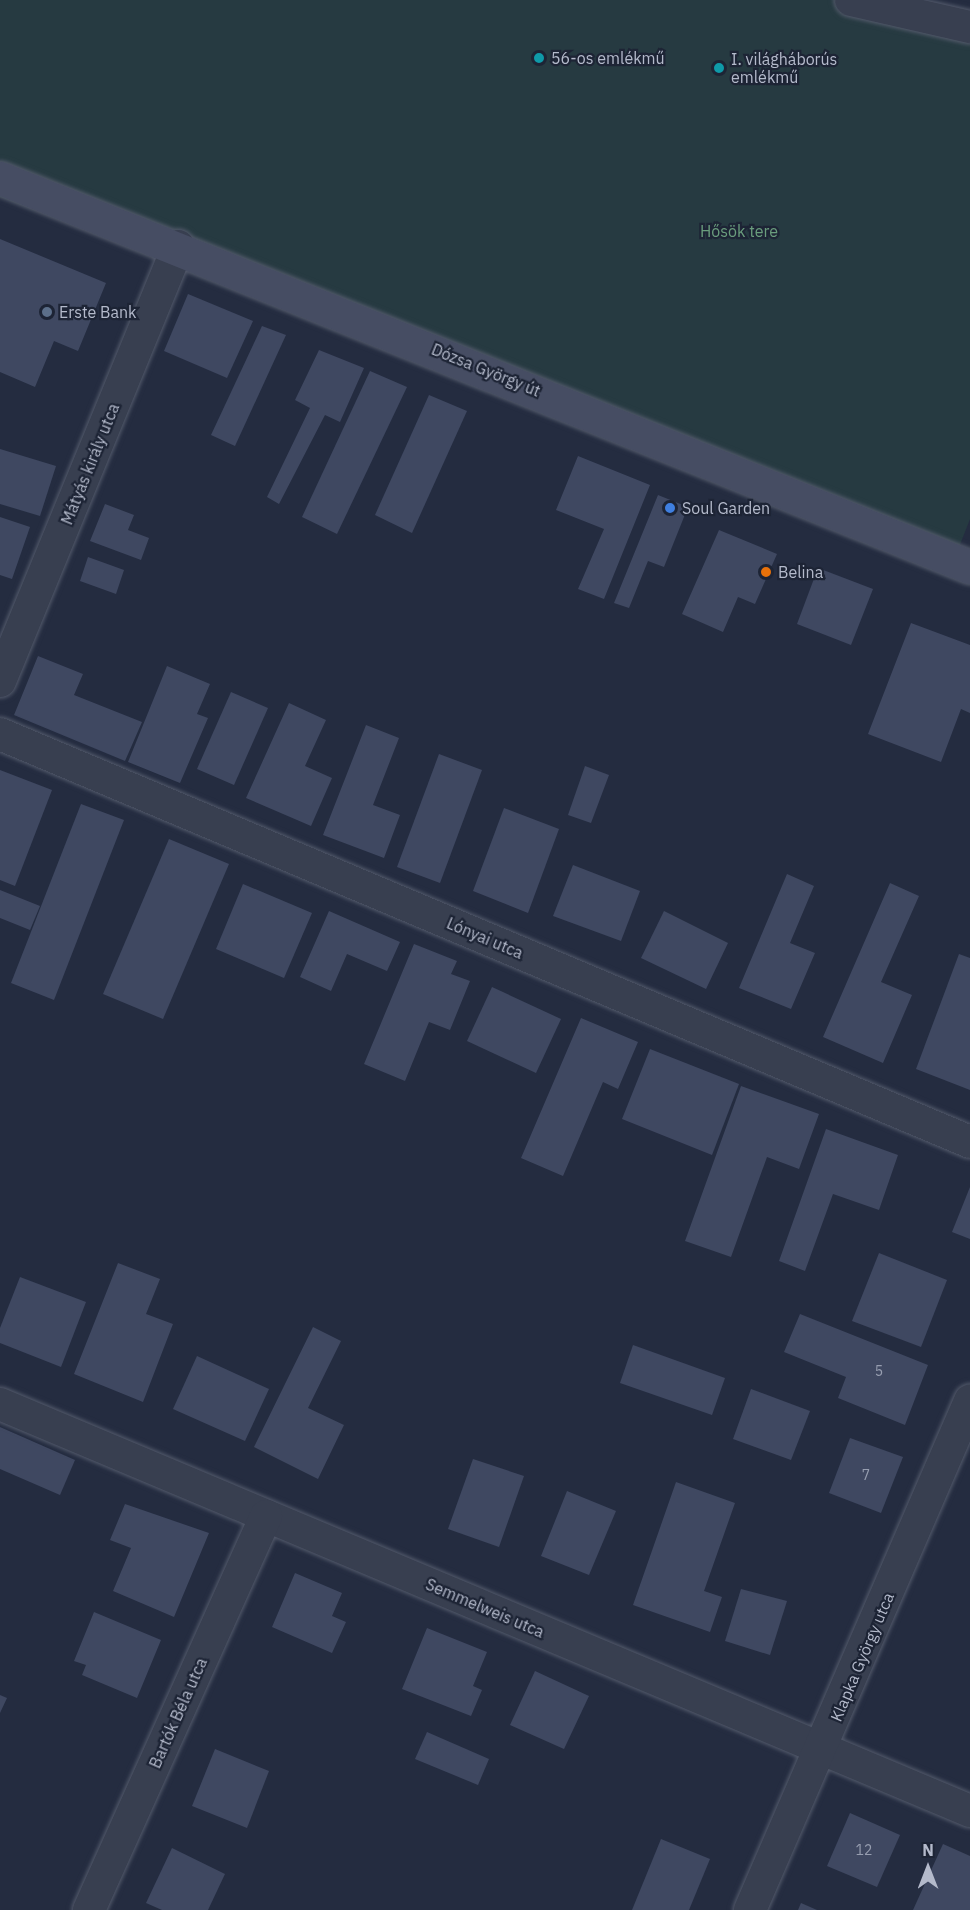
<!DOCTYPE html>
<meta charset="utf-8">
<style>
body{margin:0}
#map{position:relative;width:970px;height:1910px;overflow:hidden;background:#242c40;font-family:"IBM Plex Sans",sans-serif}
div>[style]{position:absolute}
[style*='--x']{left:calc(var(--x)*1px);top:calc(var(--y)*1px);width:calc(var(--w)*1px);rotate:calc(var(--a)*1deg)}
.green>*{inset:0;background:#263a41}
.building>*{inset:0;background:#3f4861}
.roads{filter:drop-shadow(0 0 2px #535a6b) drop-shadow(0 0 2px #535a6b)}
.minor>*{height:32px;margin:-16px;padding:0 16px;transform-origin:16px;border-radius:16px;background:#383f50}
.secondary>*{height:33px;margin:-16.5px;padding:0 16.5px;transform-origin:16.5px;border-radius:16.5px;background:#464d63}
.dots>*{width:16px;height:16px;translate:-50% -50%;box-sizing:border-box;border:3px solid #1d2435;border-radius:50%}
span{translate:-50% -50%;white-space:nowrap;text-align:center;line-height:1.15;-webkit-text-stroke:4.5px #1d2435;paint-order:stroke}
.number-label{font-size:14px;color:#979eb0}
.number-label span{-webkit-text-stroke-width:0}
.poi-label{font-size:16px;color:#b4bacb}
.left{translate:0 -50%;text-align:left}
.park-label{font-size:16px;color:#6a9d7d}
.street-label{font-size:16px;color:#b4bacb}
.north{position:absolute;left:898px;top:1838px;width:60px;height:60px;-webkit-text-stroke:4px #1d2435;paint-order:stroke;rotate:0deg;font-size:16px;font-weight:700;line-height:24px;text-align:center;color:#b4bacb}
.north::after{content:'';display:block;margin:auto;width:21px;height:27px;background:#b4bacb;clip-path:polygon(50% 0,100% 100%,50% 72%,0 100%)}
</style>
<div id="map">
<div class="green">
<i style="clip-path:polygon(0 0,851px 0,970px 25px,970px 519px,954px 560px,0 197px)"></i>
</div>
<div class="building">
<i style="clip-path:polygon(0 239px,106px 283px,78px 351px,54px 341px,35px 387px,0 372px)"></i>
<i style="clip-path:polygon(188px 294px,253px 321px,227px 378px,164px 351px)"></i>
<i style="clip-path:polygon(262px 326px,286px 335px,235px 446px,211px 435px)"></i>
<i style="clip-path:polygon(319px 350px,364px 368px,340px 422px,325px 415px,279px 504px,267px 497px,310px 408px,295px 400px)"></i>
<i style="clip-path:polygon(370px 371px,407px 387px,337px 534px,302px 517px)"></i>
<i style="clip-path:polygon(429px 395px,467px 411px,412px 533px,375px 515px)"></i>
<i style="clip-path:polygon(0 449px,56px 466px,40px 516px,0 504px)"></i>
<i style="clip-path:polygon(578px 456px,650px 485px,604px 599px,578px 589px,604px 529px,556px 510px)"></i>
<i style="clip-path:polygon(658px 495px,688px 507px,664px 567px,648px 561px,629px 608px,614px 603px)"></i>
<i style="clip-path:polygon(105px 504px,134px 515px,128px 530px,149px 538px,141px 560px,90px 541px)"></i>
<i style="clip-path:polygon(0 517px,30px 527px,12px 579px,0 575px)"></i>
<i style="clip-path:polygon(719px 530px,777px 554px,755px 604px,738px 597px,723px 632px,682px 614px)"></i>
<i style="clip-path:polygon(88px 557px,124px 570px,116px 594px,80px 581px)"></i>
<i style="clip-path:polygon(818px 568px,873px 589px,851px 645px,797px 624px)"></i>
<i style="clip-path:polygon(911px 623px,970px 645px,970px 713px,961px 709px,941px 762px,868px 734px)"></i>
<i style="clip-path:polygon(38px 656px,83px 674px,74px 695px,142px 722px,125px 761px,14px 715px)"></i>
<i style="clip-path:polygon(167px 666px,210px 684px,197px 714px,208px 718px,180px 783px,128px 762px)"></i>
<i style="clip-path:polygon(231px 692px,268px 708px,234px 785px,197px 769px)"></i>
<i style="clip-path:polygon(289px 703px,326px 720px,305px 766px,332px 778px,311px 826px,246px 798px)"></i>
<i style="clip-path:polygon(366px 725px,399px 738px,373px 805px,400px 815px,384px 858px,323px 835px)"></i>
<i style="clip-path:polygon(439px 754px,482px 770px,440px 883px,397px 867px)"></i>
<i style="clip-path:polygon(585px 766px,609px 775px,591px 823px,568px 815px)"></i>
<i style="clip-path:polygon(0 770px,52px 790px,15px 886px,0 880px)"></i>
<i style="clip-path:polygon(81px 804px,124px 820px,54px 1000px,11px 983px)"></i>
<i style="clip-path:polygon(504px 808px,559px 829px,528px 913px,473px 891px)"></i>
<i style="clip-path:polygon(169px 839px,229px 864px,163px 1019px,103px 994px)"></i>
<i style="clip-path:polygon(573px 865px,640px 891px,621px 941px,553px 916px)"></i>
<i style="clip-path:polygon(787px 874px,814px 886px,790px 943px,815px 953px,791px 1009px,739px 988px)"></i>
<i style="clip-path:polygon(890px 883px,919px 896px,881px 982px,912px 995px,883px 1063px,823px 1037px)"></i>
<i style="clip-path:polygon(243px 884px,312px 913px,284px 978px,216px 949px)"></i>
<i style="clip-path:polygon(0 890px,40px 906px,30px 930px,0 918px)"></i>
<i style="clip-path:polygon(329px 911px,400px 942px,387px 971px,347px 954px,331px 991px,300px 977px)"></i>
<i style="clip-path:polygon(664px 911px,728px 943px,706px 989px,641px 958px)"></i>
<i style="clip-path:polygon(414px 944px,457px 961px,451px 974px,470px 981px,450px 1030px,429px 1022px,405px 1081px,364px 1064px)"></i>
<i style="clip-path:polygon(959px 954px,970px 958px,970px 1090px,916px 1069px)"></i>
<i style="clip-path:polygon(492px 987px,561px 1019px,536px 1073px,467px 1041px)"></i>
<i style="clip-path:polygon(581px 1018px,638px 1042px,618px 1089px,603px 1082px,563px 1176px,521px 1158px)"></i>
<i style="clip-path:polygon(650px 1049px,739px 1084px,712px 1155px,622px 1119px)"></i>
<i style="clip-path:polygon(741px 1086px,819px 1114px,799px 1169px,767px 1157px,731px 1257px,685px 1241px)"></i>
<i style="clip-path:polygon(826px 1129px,898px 1155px,879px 1210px,833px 1194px,805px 1271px,779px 1261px)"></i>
<i style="clip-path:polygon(970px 1187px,970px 1239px,952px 1232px)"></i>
<i style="clip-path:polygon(879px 1253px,947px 1280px,921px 1347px,852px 1321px)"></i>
<i style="clip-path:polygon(118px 1263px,160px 1279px,146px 1314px,173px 1324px,143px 1402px,74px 1374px)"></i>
<i style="clip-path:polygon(20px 1277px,86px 1302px,61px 1367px,0 1343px,0 1328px)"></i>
<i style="clip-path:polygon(800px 1314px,928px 1365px,905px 1425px,838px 1398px,846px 1377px,784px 1352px)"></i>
<i style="clip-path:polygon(313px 1327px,341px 1341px,308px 1408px,344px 1425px,318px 1479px,254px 1447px)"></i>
<i style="clip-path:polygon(633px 1345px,725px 1378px,712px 1415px,620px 1383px)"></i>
<i style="clip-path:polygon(197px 1356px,269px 1389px,245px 1441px,173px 1409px)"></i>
<i style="clip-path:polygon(751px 1389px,810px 1411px,791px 1460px,733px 1439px)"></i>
<i style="clip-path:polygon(0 1427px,75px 1460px,60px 1495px,0 1469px)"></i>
<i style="clip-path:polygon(850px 1438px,903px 1457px,881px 1513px,829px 1493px)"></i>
<i style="clip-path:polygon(473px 1459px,524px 1476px,499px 1547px,448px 1529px)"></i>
<i style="clip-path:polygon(676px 1482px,735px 1503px,704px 1591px,722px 1597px,710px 1632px,633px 1605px)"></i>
<i style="clip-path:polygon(567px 1491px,616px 1511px,589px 1575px,541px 1556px)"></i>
<i style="clip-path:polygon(125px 1504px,209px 1533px,174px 1617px,113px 1591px,131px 1548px,110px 1540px)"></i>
<i style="clip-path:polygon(295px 1573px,342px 1593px,332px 1616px,346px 1622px,332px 1653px,272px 1627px)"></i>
<i style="clip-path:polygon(741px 1589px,787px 1601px,770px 1655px,725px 1641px)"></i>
<i style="clip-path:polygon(94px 1612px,161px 1640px,137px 1698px,82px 1675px,86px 1665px,74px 1661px)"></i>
<i style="clip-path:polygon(427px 1628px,487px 1652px,473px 1686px,482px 1690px,471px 1716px,402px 1689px)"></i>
<i style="clip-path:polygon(535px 1671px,589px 1696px,564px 1749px,510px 1725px)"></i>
<i style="clip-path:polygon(0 1695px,7px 1698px,0 1713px)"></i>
<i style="clip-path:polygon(427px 1732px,489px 1759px,478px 1785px,415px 1759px)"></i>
<i style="clip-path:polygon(215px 1749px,269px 1771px,247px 1828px,192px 1806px)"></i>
<i style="clip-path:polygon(850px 1813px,900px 1835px,877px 1887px,827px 1866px)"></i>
<i style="clip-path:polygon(661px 1839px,710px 1859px,689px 1910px,632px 1910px)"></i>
<i style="clip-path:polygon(943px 1844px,970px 1856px,970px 1910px,913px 1910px)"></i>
<i style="clip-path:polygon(172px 1848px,225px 1874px,208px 1910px,162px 1910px,146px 1903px)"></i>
<i style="clip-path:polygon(801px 1903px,817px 1910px,798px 1910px)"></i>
</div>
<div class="roads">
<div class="minor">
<i style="--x:851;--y:0;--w:122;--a:12.8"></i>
<i style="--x:0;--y:681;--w:470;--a:-67.7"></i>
<i style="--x:0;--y:734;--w:1052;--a:22.81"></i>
<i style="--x:0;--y:1404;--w:1052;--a:22.76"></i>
<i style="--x:89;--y:1910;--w:432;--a:-65.8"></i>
<i style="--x:750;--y:1910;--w:555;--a:-66.63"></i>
</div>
<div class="secondary">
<i style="--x:0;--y:178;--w:1045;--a:21.85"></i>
</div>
</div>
<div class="dots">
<i style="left:539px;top:58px;background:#0f9aa8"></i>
<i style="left:719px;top:68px;background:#0f9aa8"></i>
<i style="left:47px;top:312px;background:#5c6f8a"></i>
<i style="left:670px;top:508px;background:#3f7fe0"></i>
<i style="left:766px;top:572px;background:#e8710a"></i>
</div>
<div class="number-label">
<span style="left:879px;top:1371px">5</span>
<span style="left:866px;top:1475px">7</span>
<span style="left:864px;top:1850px">12</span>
</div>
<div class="poi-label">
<span class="left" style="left:551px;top:58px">56-os emlékmű</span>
<span class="left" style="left:731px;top:68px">I. világháborús<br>emlékmű</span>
<span class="left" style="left:59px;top:312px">Erste Bank</span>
<span class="left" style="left:682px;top:508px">Soul Garden</span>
<span class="left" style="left:778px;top:572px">Belina</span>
</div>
<div class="park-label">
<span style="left:739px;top:231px">Hősök tere</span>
</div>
<div class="street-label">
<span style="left:486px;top:370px;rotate:22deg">Dózsa György út</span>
<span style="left:90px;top:464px;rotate:-68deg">Mátyás király utca</span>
<span style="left:485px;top:938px;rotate:23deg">Lónyai utca</span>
<span style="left:485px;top:1608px;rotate:23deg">Semmelweis utca</span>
<span style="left:862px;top:1657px;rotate:-67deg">Klapka György utca</span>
<span style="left:178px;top:1713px;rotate:-66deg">Bartók Béla utca</span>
</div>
<div class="north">N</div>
</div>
